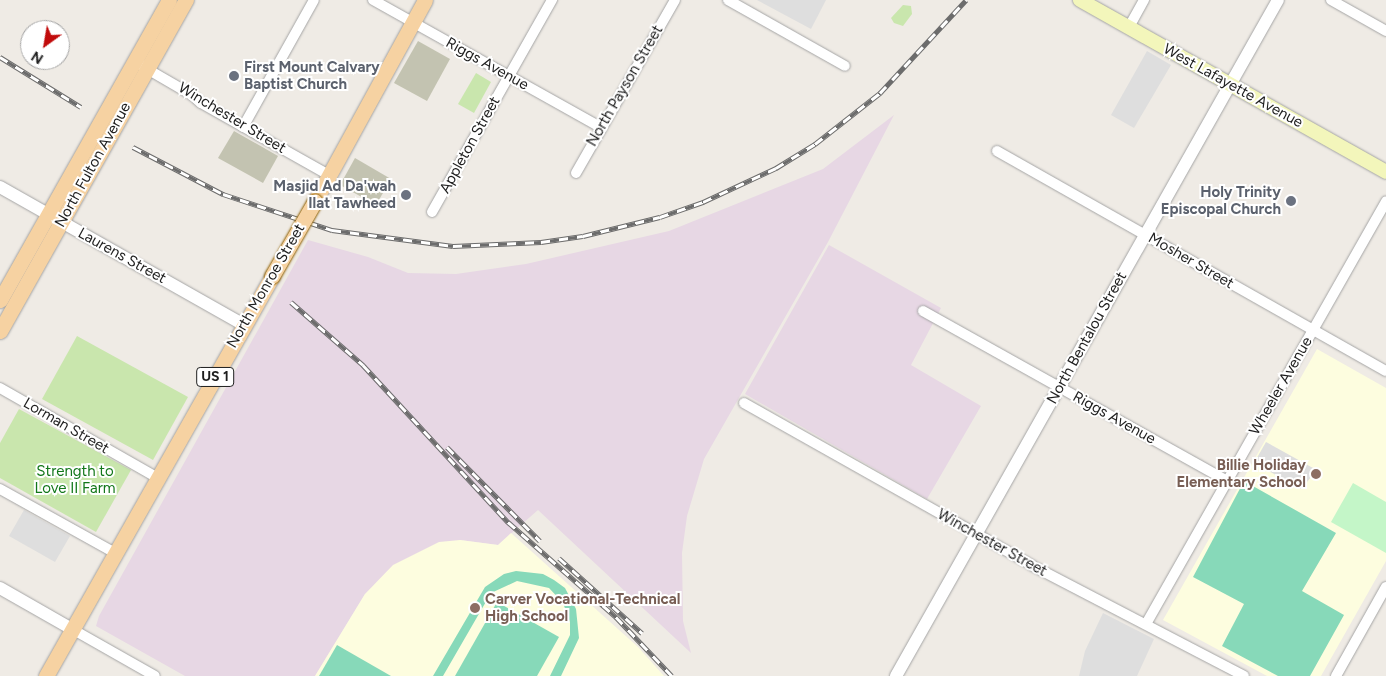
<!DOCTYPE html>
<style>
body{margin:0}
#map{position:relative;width:1386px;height:676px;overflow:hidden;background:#efebe5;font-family:Figtree,sans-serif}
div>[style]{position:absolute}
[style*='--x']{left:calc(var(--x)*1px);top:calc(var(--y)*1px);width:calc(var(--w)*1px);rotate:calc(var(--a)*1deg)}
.industrial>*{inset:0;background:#e7d7e4}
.education>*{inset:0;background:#fdfddf}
.construction>*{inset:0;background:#c3c3b1}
.grass>*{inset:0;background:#c9e6ad}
.park>*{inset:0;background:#c4f6c8}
.pitch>*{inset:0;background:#87d9b9}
.parking>*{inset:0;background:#dedede}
.roads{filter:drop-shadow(0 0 1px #a5a5a5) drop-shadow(0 0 1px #a5a5a5)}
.minor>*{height:10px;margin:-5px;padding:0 5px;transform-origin:5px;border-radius:5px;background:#fff}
.tertiary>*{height:12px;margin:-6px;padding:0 6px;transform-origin:6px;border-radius:6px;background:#fff}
.secondary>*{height:14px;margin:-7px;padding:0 7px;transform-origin:7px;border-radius:7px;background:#f3f6bb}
.primary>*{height:15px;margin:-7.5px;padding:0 7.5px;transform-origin:7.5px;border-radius:7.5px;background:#f6d2a2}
.rail>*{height:5px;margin-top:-2.5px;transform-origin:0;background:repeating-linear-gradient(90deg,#fff 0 9px,#6c6c6c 0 18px);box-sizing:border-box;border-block:1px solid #6c6c6c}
.bridges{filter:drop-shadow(0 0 1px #906308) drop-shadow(0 0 1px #906308)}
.primary-bridge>*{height:15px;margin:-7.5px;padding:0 7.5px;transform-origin:7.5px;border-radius:7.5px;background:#f6d2a2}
.dots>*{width:14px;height:14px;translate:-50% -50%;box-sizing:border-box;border:2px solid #fff;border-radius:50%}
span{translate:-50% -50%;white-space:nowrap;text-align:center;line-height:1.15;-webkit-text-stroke:4px #fff;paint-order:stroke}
.shield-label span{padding:1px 4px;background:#fff;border:1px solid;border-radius:4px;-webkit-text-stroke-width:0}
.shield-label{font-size:14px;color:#1e1e1e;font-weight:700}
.street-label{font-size:15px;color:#1e1e1e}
.worship-label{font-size:15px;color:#5b616d;font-weight:700}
.left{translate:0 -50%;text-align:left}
.right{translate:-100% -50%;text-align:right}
.education-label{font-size:15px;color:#785e54;font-weight:700}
.park-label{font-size:15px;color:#12771a}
.north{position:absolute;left:20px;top:20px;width:50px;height:50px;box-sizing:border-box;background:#fff;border:1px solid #a5a5a5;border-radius:50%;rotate:212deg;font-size:14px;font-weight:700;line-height:20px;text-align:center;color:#1e1e1e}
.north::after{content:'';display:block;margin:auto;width:18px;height:22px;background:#c10b0b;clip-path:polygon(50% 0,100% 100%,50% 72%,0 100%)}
</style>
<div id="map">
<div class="industrial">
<i style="clip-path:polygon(894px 115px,828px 242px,704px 459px,687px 516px,682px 553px,683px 621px,691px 653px,538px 510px,498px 545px,460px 540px,365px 594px,315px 676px,185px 676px,96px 626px,99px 616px,308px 240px,368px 257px,408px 273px,456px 274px,526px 264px,669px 231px,823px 169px)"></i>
<i style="clip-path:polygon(829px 245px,941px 308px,911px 365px,981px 406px,927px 499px,745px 394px)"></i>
</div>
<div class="education">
<i style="clip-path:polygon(1317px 349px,1386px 388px,1386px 561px,1321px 676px,1267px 676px,1163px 620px)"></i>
<i style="clip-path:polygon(511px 533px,638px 647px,664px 676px,315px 676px,365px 594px,393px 565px,439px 542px,460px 540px,498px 545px)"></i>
</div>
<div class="construction">
<i style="clip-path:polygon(418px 41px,450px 59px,427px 101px,394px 83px)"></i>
<i style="clip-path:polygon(234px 131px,278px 156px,263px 183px,218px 158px)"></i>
<i style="clip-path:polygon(355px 158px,391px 179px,376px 205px,340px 185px)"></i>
</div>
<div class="grass">
<i style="clip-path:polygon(903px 5px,911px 6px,912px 14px,903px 26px,894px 23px,891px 18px)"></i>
<i style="clip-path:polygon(476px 73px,491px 82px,474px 113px,458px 104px)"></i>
<i style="clip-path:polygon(77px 336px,188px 397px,153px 460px,42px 399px)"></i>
<i style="clip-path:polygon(19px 409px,131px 470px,96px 532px,0 478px,0 443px)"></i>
</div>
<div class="park">
<i style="clip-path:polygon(1353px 483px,1386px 502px,1386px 553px,1331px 522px)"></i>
</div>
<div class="pitch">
<i style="clip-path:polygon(1244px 481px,1336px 533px,1302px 591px,1344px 615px,1310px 676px,1278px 676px,1222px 646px,1244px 604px,1193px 577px)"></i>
<i style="clip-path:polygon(516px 571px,543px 574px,554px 580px,565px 588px,576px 609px,579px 638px,561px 676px,550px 676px,570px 635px,570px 622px,563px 603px,549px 588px,517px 581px,491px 593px,443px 676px,433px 676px,485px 587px,504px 574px)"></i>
<i style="clip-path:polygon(497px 602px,559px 637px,537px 676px,455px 676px)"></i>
<i style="clip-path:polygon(337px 645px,391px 676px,319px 676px)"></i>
</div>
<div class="parking">
<i style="clip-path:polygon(757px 0,826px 0,811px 29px)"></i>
<i style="clip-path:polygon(1147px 51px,1171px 65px,1134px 128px,1111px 115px)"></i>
<i style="clip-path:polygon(1266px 442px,1313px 468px,1312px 476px,1301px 489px,1254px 463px)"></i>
<i style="clip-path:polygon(24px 510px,70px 536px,55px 562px,9px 536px)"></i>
<i style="clip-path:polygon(1103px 613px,1154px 639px,1137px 676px,1079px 676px,1085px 651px)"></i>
</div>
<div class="roads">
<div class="minor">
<i style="--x:373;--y:0;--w:262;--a:29.2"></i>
<i style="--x:728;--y:0;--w:134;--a:29.4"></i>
<i style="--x:1331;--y:0;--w:63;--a:29.4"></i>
<i style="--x:1129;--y:27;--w:31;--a:-61"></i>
<i style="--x:142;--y:66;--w:58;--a:30.1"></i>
<i style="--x:192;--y:95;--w:12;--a:42"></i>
<i style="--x:201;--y:103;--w:147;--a:29.4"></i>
<i style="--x:243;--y:127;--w:145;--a:-60.8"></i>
<i style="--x:997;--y:151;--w:447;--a:29.5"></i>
<i style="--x:576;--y:173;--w:199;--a:-60.2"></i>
<i style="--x:432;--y:212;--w:244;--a:-60.5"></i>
<i style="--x:923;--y:311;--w:348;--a:29.2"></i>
<i style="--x:0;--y:388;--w:182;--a:29.7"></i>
<i style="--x:744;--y:403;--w:330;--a:29.4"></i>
<i style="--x:1031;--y:565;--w:240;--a:27.5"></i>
<i style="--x:0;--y:489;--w:132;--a:29.1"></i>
<i style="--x:1146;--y:624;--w:486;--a:-60.4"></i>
<i style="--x:72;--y:629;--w:95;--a:29.5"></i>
<i style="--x:1336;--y:676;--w:102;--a:-60.7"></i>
</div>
<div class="tertiary">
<i style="--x:0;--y:187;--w:280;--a:29.5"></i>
<i style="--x:0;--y:588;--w:83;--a:29.7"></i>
<i style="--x:896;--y:676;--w:776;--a:-60.53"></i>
</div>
<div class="secondary">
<i style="--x:1080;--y:0;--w:351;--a:29.3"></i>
</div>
<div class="primary">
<i style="--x:315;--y:201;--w:229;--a:-61.3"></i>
<i style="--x:0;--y:300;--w:344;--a:-60.6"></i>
<i style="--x:0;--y:331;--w:380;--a:-60.7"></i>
<i style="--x:46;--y:676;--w:459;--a:-60.5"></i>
</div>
</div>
<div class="rail">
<i style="--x:0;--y:57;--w:95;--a:31.7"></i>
<i style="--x:133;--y:147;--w:102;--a:27.6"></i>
<i style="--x:223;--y:194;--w:115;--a:18.3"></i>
<i style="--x:332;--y:230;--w:122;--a:7.5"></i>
<i style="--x:453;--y:246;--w:88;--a:-2.6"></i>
<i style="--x:541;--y:242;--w:42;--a:-8.1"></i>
<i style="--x:583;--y:236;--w:79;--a:-13.9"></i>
<i style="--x:660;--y:217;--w:46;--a:-19.2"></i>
<i style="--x:703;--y:202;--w:81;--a:-25"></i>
<i style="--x:776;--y:168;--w:46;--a:-31.6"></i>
<i style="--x:815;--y:144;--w:83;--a:-38.1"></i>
<i style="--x:880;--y:93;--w:127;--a:-47.2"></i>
<i style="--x:291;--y:302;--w:96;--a:41.2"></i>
<i style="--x:363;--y:365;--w:214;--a:47.3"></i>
<i style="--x:508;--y:522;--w:144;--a:41.3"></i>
<i style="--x:616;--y:617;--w:81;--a:46.5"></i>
<i style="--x:447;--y:447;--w:132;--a:45.3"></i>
<i style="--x:559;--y:558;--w:112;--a:42.1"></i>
</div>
<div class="bridges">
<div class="primary-bridge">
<i style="--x:272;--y:276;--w:86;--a:-60.2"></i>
</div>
</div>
<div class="dots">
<i style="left:234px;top:76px;background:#6b7280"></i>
<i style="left:406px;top:195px;background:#6b7280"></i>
<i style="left:1291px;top:201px;background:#6b7280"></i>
<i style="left:1316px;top:474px;background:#8d6e63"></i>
<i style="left:475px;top:608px;background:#8d6e63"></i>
</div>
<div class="shield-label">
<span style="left:215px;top:377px">US 1</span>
</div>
<div class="street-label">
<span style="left:487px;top:64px;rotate:29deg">Riggs Avenue</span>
<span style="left:625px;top:86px;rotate:-60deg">North Payson Street</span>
<span style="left:1233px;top:86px;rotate:29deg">West Lafayette Avenue</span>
<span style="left:232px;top:118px;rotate:31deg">Winchester Street</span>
<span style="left:470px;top:145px;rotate:-61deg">Appleton Street</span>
<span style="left:93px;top:165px;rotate:-61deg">North Fulton Avenue</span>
<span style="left:122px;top:256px;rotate:29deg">Laurens Street</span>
<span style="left:1191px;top:261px;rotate:30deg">Mosher Street</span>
<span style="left:266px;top:286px;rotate:-60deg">North Monroe Street</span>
<span style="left:1087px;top:338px;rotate:-61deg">North Bentalou Street</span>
<span style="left:1281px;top:386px;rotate:-60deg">Wheeler Avenue</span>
<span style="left:1114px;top:418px;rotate:29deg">Riggs Avenue</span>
<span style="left:66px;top:426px;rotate:30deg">Lorman Street</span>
<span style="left:992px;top:543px;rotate:29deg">Winchester Street</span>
</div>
<div class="worship-label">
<span class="left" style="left:244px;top:76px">First Mount Calvary<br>Baptist Church</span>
<span class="right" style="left:396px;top:195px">Masjid Ad Da'wah<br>Ilat Tawheed</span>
<span class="right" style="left:1281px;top:201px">Holy Trinity<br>Episcopal Church</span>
</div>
<div class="education-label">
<span class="right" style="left:1306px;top:474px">Billie Holiday<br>Elementary School</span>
<span class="left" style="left:485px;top:608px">Carver Vocational-Technical<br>High School</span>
</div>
<div class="park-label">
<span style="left:75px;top:480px">Strength to<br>Love II Farm</span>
</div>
<div class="north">N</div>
</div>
